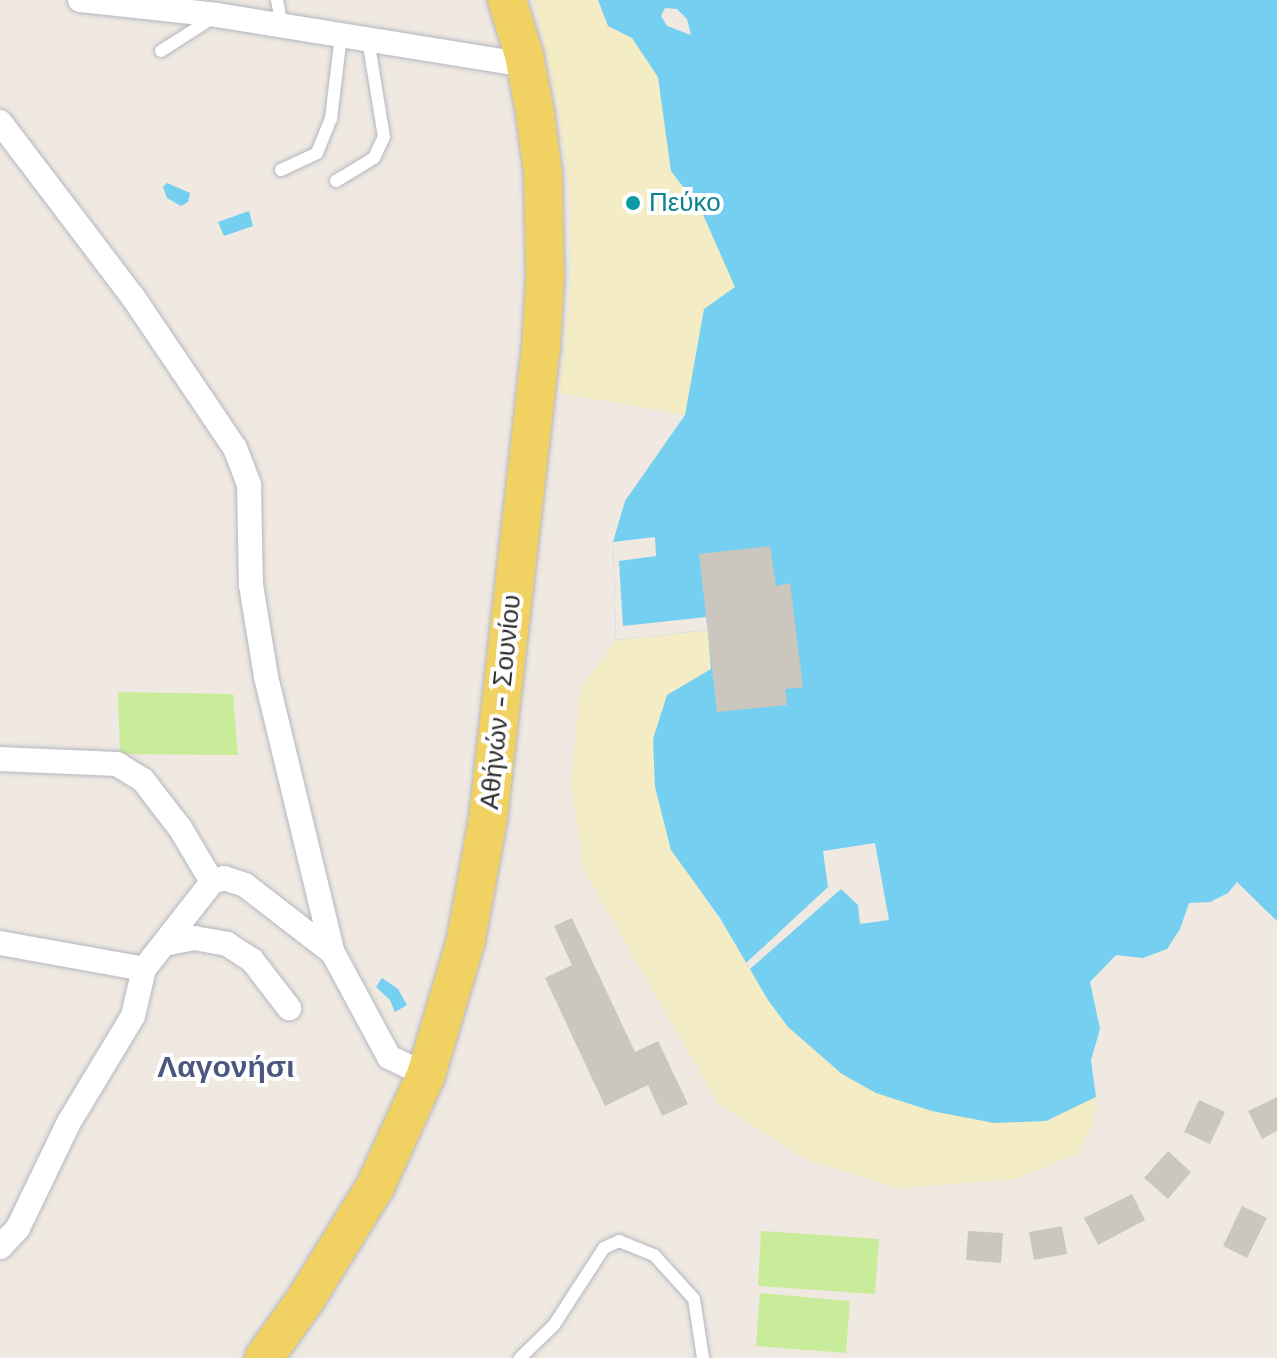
<!DOCTYPE html>
<meta charset="utf-8">
<style>
body{margin:0}
#map{position:relative;width:1277px;height:1358px;overflow:hidden;background:#efe9e1;font-family:"Work Sans",sans-serif}
div>[style]{position:absolute}
[style*='--x']{left:calc(var(--x)*1px);top:calc(var(--y)*1px);width:calc(var(--w)*1px);rotate:calc(var(--a)*1deg)}
.sand>*{inset:0;background:#f3ecc5}
.pitch>*{inset:0;background:#c9ec9a}
.water>*{inset:0;background:#75cff0}
.pier>*{inset:0;background:#efe9e1}
.building>*{inset:0;background:#cbc7bf}
.roads{filter:drop-shadow(0 0 2px #b4b7c1) drop-shadow(0 0 2px #b4b7c1)}
.service>*{height:12px;margin:-6px;padding:0 6px;transform-origin:6px;border-radius:6px;background:#fff}
.minor>*{height:24px;margin:-12px;padding:0 12px;transform-origin:12px;border-radius:12px;background:#fff}
.primary>*{height:38px;margin:-19px;padding:0 19px;transform-origin:19px;border-radius:19px;background:#f2d163}
.dots>*{width:22px;height:22px;translate:-50% -50%;box-sizing:border-box;border:4px solid #fff;border-radius:50%}
span{translate:-50% -50%;white-space:nowrap;text-align:center;line-height:1.15;-webkit-text-stroke:8px #fff;paint-order:stroke}
.culture-label{font-size:26px;color:#0d838f}
.left{translate:0 -50%;text-align:left}
.street-label{font-size:26px;color:#2e2e2e}
.quarter-label{font-size:30px;color:#4d5680;font-weight:700}
</style>
<div id="map">
<div class="sand">
<i style="clip-path:polygon(534px 0,598px 0,608px 26px,632px 38px,658px 77px,671px 171px,701px 210px,736px 287px,704px 309px,685px 415px,559px 393px,571px 281px,570px 195px,557px 103px)"></i>
<i style="clip-path:polygon(708px 630px,712px 669px,701px 892px,788px 1027px,842px 1074px,994px 1123px,1046px 1121px,1096px 1097px,1093px 1126px,1076px 1154px,1017px 1179px,899px 1188px,807px 1160px,718px 1103px,584px 871px,571px 784px,580px 690px,616px 640px)"></i>
</div>
<div class="pitch">
<i style="clip-path:polygon(118px 692px,233px 694px,238px 755px,120px 754px)"></i>
<i style="clip-path:polygon(761px 1231px,879px 1239px,875px 1294px,758px 1286px)"></i>
<i style="clip-path:polygon(760px 1293px,850px 1301px,846px 1353px,756px 1346px)"></i>
</div>
<div class="water">
<i style="clip-path:polygon(evenodd,598px 0,1277px 0,1277px 921px,1237px 882px,1228px 893px,1210px 902px,1189px 903px,1180px 929px,1167px 949px,1143px 958px,1116px 955px,1090px 982px,1100px 1029px,1091px 1060px,1096px 1097px,1046px 1121px,994px 1123px,932px 1111px,876px 1093px,842px 1074px,788px 1027px,768px 1000px,720px 918px,671px 850px,655px 787px,653px 739px,667px 695px,711px 669px,708px 630px,616px 640px,613px 542px,625px 501px,685px 415px,704px 309px,735px 287px,701px 210px,671px 171px,658px 77px,632px 38px,608px 26px,598px 0,665px 8px,677px 9px,687px 19px,691px 35px,667px 26px,661px 16px,665px 8px)"></i>
<i style="clip-path:polygon(167px 183px,190px 193px,188px 202px,181px 206px,167px 198px,163px 187px)"></i>
<i style="clip-path:polygon(249px 211px,253px 226px,224px 236px,218px 222px)"></i>
<i style="clip-path:polygon(382px 978px,398px 989px,407px 1005px,395px 1012px,390px 1000px,376px 987px)"></i>
</div>
<div class="pier">
<i style="clip-path:polygon(655px 537px,656px 556px,619px 561px,623px 626px,706px 617px,708px 630px,616px 640px,613px 542px)"></i>
<i style="clip-path:polygon(875px 843px,889px 920px,860px 924px,858px 905px,841px 889px,750px 969px,746px 963px,828px 887px,823px 851px)"></i>
</div>
<div class="building">
<i style="clip-path:polygon(770px 546px,776px 586px,790px 583px,803px 687px,785px 689px,787px 705px,717px 712px,699px 554px)"></i>
<i style="clip-path:polygon(572px 918px,635px 1052px,658px 1041px,688px 1104px,662px 1116px,648px 1085px,605px 1106px,545px 978px,572px 965px,554px 926px)"></i>
<i style="clip-path:polygon(1277px 1097px,1277px 1131px,1262px 1139px,1248px 1111px)"></i>
<i style="clip-path:polygon(1199px 1100px,1225px 1112px,1210px 1144px,1184px 1132px)"></i>
<i style="clip-path:polygon(1168px 1151px,1191px 1172px,1168px 1199px,1144px 1178px)"></i>
<i style="clip-path:polygon(1132px 1194px,1145px 1220px,1098px 1245px,1084px 1218px)"></i>
<i style="clip-path:polygon(1242px 1206px,1267px 1218px,1247px 1258px,1223px 1246px)"></i>
<i style="clip-path:polygon(1062px 1226px,1067px 1254px,1034px 1260px,1029px 1232px)"></i>
<i style="clip-path:polygon(968px 1231px,1003px 1233px,1001px 1263px,966px 1260px)"></i>
</div>
<div class="roads">
<div class="service">
<i style="--x:277;--y:0;--w:26;--a:79"></i>
<i style="--x:161;--y:51;--w:63;--a:-32.7"></i>
<i style="--x:281;--y:170;--w:40;--a:-25"></i>
<i style="--x:317;--y:153;--w:37;--a:-68"></i>
<i style="--x:331;--y:119;--w:85;--a:-83.2"></i>
<i style="--x:336;--y:181;--w:44;--a:-31.2"></i>
<i style="--x:374;--y:158;--w:23;--a:-65"></i>
<i style="--x:384;--y:137;--w:99;--a:-99.3"></i>
<i style="--x:520;--y:1358;--w:47;--a:-44.1"></i>
<i style="--x:554;--y:1325;--w:92;--a:-57"></i>
<i style="--x:604;--y:1248;--w:17;--a:-25"></i>
<i style="--x:619;--y:1241;--w:38;--a:22"></i>
<i style="--x:654;--y:1255;--w:59;--a:47.7"></i>
<i style="--x:694;--y:1299;--w:60;--a:81.3"></i>
</div>
<div class="minor">
<i style="--x:80;--y:0;--w:138;--a:6.2"></i>
<i style="--x:217;--y:15;--w:313;--a:9.2"></i>
<i style="--x:0;--y:122;--w:220;--a:52.8"></i>
<i style="--x:133;--y:297;--w:182;--a:56"></i>
<i style="--x:235;--y:448;--w:40;--a:69"></i>
<i style="--x:249;--y:485;--w:100;--a:88.9"></i>
<i style="--x:251;--y:585;--w:93;--a:80.7"></i>
<i style="--x:266;--y:677;--w:284;--a:76.4"></i>
<i style="--x:0;--y:759;--w:117;--a:2.4"></i>
<i style="--x:117;--y:764;--w:31;--a:32"></i>
<i style="--x:143;--y:780;--w:61;--a:52.4"></i>
<i style="--x:180;--y:828;--w:63;--a:59.3"></i>
<i style="--x:0;--y:943;--w:146;--a:10.2"></i>
<i style="--x:144;--y:969;--w:48;--a:103.2"></i>
<i style="--x:133;--y:1016;--w:124;--a:121.1"></i>
<i style="--x:69;--y:1122;--w:118;--a:115.7"></i>
<i style="--x:18;--y:1228;--w:26;--a:133"></i>
<i style="--x:164;--y:944;--w:31;--a:-11"></i>
<i style="--x:194;--y:938;--w:34;--a:10"></i>
<i style="--x:227;--y:944;--w:30;--a:33"></i>
<i style="--x:252;--y:960;--w:61;--a:52.4"></i>
<i style="--x:144;--y:969;--w:110;--a:-52"></i>
<i style="--x:212;--y:882;--w:13;--a:-18"></i>
<i style="--x:224;--y:878;--w:22;--a:18"></i>
<i style="--x:245;--y:885;--w:111;--a:37.7"></i>
<i style="--x:333;--y:953;--w:118;--a:61.7"></i>
<i style="--x:389;--y:1057;--w:41;--a:25.9"></i>
</div>
<div class="primary">
<i style="--x:264;--y:1358;--w:75;--a:-54.8"></i>
<i style="--x:307;--y:1297;--w:129;--a:-58.3"></i>
<i style="--x:375;--y:1187;--w:123;--a:-65.5"></i>
<i style="--x:426;--y:1075;--w:141;--a:-73.5"></i>
<i style="--x:466;--y:940;--w:123;--a:-79.7"></i>
<i style="--x:488;--y:819;--w:473;--a:-83.6"></i>
<i style="--x:541;--y:349;--w:72;--a:-86.8"></i>
<i style="--x:545;--y:277;--w:103;--a:-91.1"></i>
<i style="--x:543;--y:174;--w:62;--a:-97.5"></i>
<i style="--x:535;--y:113;--w:59;--a:-100.7"></i>
<i style="--x:524;--y:55;--w:58;--a:-107.2"></i>
</div>
</div>
<div class="dots">
<i style="left:633px;top:203px;background:#0f9aa8"></i>
</div>
<div class="culture-label">
<span class="left" style="left:649px;top:203px">Πεύκο</span>
</div>
<div class="street-label">
<span style="left:501px;top:702px;rotate:-84deg">Αθήνών - Σουνίου</span>
</div>
<div class="quarter-label">
<span style="left:226px;top:1067px">Λαγονήσι</span>
</div>
</div>
